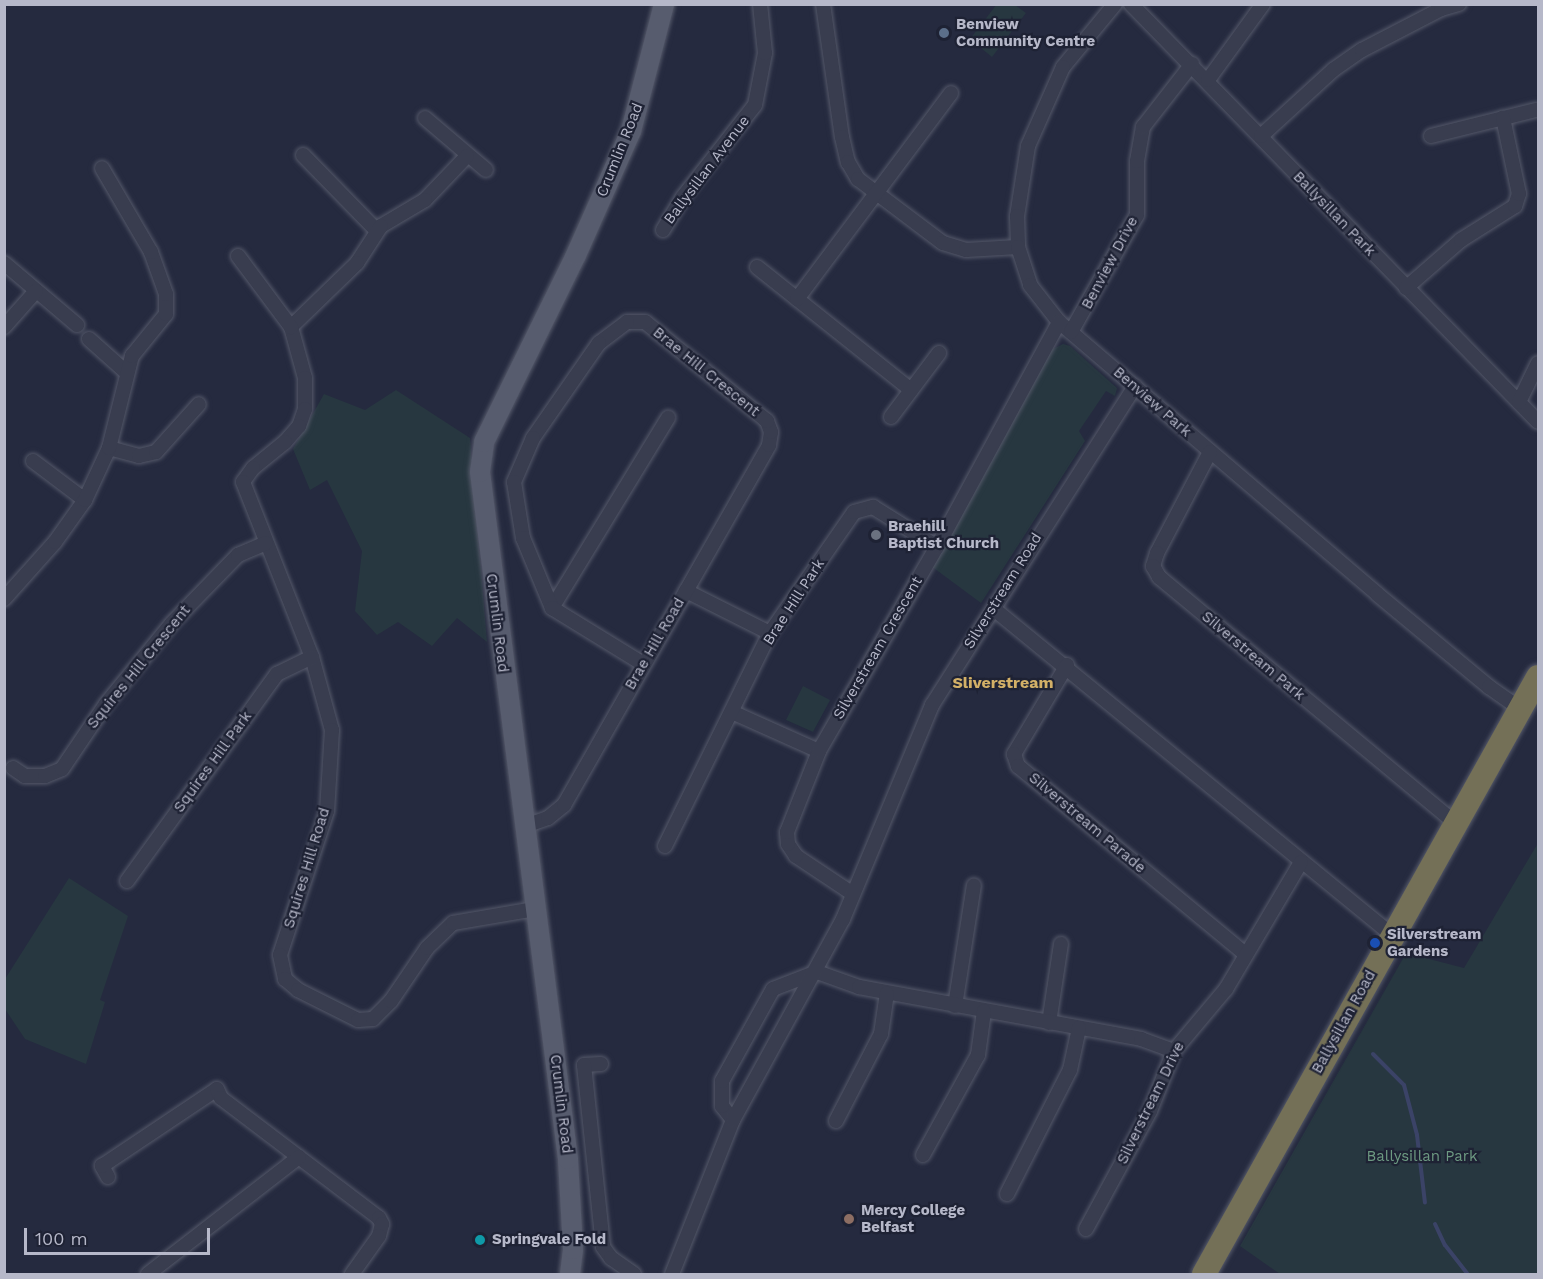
<!DOCTYPE html>
<style>
body{margin:0}
#map{position:relative;width:1543px;height:1279px;overflow:hidden;background:#252a3f;font-family:"Work Sans",sans-serif}
div>[style]{position:absolute}
[style*='--x']{left:calc(var(--x)*1px);top:calc(var(--y)*1px);width:calc(var(--w)*1px);rotate:calc(var(--a)*1deg)}
.green>*{inset:0;background:#273740}
.stream>*{height:4px;margin:-2px;padding:0 2px;transform-origin:2px;border-radius:2px;background:#3b4367}
.roads{filter:drop-shadow(0 0 2px #545869) drop-shadow(0 0 2px #545869)}
.street>*{height:14px;margin:-7px;padding:0 7px;transform-origin:7px;border-radius:7px;background:#393d4f}
.primary>*{height:20px;margin:-10px;padding:0 10px;transform-origin:10px;border-radius:10px;background:#575c6e}
.highway>*{height:24px;margin:-12px;padding:0 12px;transform-origin:12px;border-radius:12px;background:#747057}
.dots>*{width:16px;height:16px;translate:-50% -50%;box-sizing:border-box;border:3px solid #1e2234;border-radius:50%}
span{translate:-50% -50%;white-space:nowrap;text-align:center;line-height:1.15;-webkit-text-stroke:4.5px #1e2234;paint-order:stroke}
.poi-label{font-size:15px;color:#b6b8c9;font-weight:700}
.left{translate:0 -50%;text-align:left}
.street-label{font-size:15px;color:#b6b8c9}
.park-label{font-size:15px;color:#6d9a82}
.neighbourhood-label{font-size:16px;color:#d3b067;font-weight:700}
.frame{position:absolute;inset:0;border:6px solid #b6b8c9;pointer-events:none}
.scale{position:absolute;left:24px;top:1228px;width:186px;height:27px;box-sizing:border-box;border:3px solid #b6b8c9;border-top:0;padding-left:8px;font-size:18px;line-height:21px;white-space:nowrap;color:#b6b8c9;-webkit-text-stroke:4px #1e2234;paint-order:stroke}
</style>
<div id="map">
<div class="green">
<i style="clip-path:polygon(997px 4px,1015px 5px,1026px 13px,992px 57px,970px 39px)"></i>
<i style="clip-path:polygon(1063px 344px,1070px 346px,1117px 388px,1115px 396px,1106px 391px,1079px 431px,1085px 441px,981px 603px,931px 566px,1049px 351px)"></i>
<i style="clip-path:polygon(396px 390px,470px 438px,487px 642px,457px 618px,432px 646px,398px 622px,377px 635px,355px 611px,362px 551px,327px 480px,310px 490px,293px 449px,324px 394px,365px 410px)"></i>
<i style="clip-path:polygon(803px 686px,830px 700px,813px 732px,786px 720px)"></i>
<i style="clip-path:polygon(1538px 843px,1538px 1274px,1280px 1274px,1240px 1246px,1406px 953px,1464px 968px)"></i>
<i style="clip-path:polygon(69px 878px,128px 916px,100px 1000px,105px 1002px,86px 1064px,25px 1039px,5px 1009px,5px 979px)"></i>
</div>
<div class="stream">
<i style="--x:1373;--y:1054;--w:44;--a:45"></i>
<i style="--x:1404;--y:1085;--w:52;--a:75.4"></i>
<i style="--x:1417;--y:1135;--w:68;--a:83.3"></i>
<i style="--x:1435;--y:1224;--w:23;--a:65"></i>
<i style="--x:1445;--y:1245;--w:37;--a:52"></i>
</div>
<div class="roads">
<div class="street">
<i style="--x:823;--y:4;--w:134;--a:81.9"></i>
<i style="--x:842;--y:137;--w:26;--a:77"></i>
<i style="--x:848;--y:162;--w:20;--a:60"></i>
<i style="--x:858;--y:179;--w:106;--a:37"></i>
<i style="--x:943;--y:243;--w:24;--a:17"></i>
<i style="--x:966;--y:250;--w:52;--a:-3.3"></i>
<i style="--x:1115;--y:4;--w:82;--a:129.5"></i>
<i style="--x:1063;--y:67;--w:86;--a:113.9"></i>
<i style="--x:1028;--y:146;--w:71;--a:98.9"></i>
<i style="--x:1017;--y:216;--w:31;--a:88"></i>
<i style="--x:1018;--y:247;--w:40;--a:72"></i>
<i style="--x:1030;--y:285;--w:47;--a:51.9"></i>
<i style="--x:1059;--y:322;--w:418;--a:40.5"></i>
<i style="--x:1377;--y:594;--w:146;--a:39.7"></i>
<i style="--x:1489;--y:687;--w:38;--a:35"></i>
<i style="--x:1131;--y:4;--w:583;--a:45.76"></i>
<i style="--x:1208;--y:80;--w:94;--a:-54.1"></i>
<i style="--x:425;--y:118;--w:80;--a:40.4"></i>
<i style="--x:1261;--y:136;--w:98;--a:-42.5"></i>
<i style="--x:1333;--y:70;--w:35;--a:-35"></i>
<i style="--x:1362;--y:50;--w:89;--a:-27.4"></i>
<i style="--x:1441;--y:9;--w:19;--a:-16"></i>
<i style="--x:1431;--y:136;--w:108;--a:-13.9"></i>
<i style="--x:303;--y:155;--w:106;--a:45.8"></i>
<i style="--x:467;--y:156;--w:61;--a:133.7"></i>
<i style="--x:425;--y:200;--w:51;--a:149.4"></i>
<i style="--x:381;--y:226;--w:44;--a:123"></i>
<i style="--x:357;--y:263;--w:92;--a:135.9"></i>
<i style="--x:291;--y:327;--w:53;--a:74.6"></i>
<i style="--x:305;--y:378;--w:31;--a:90"></i>
<i style="--x:305;--y:409;--w:18;--a:109"></i>
<i style="--x:299;--y:426;--w:21;--a:131"></i>
<i style="--x:285;--y:442;--w:41;--a:140.9"></i>
<i style="--x:253;--y:468;--w:17;--a:126"></i>
<i style="--x:243;--y:482;--w:188;--a:68.5"></i>
<i style="--x:312;--y:657;--w:76;--a:74.7"></i>
<i style="--x:332;--y:730;--w:81;--a:93.5"></i>
<i style="--x:327;--y:811;--w:151;--a:108.1"></i>
<i style="--x:280;--y:955;--w:25;--a:78"></i>
<i style="--x:285;--y:979;--w:17;--a:40"></i>
<i style="--x:298;--y:990;--w:67;--a:26.6"></i>
<i style="--x:358;--y:1020;--w:15;--a:-4"></i>
<i style="--x:373;--y:1019;--w:25;--a:-45"></i>
<i style="--x:391;--y:1001;--w:64;--a:-55.8"></i>
<i style="--x:427;--y:948;--w:36;--a:-44"></i>
<i style="--x:453;--y:923;--w:83;--a:-9.7"></i>
<i style="--x:663;--y:230;--w:37;--a:-59"></i>
<i style="--x:682;--y:198;--w:118;--a:-51.9"></i>
<i style="--x:755;--y:105;--w:53;--a:-79.1"></i>
<i style="--x:765;--y:53;--w:49;--a:-95.8"></i>
<i style="--x:238;--y:256;--w:89;--a:53.3"></i>
<i style="--x:4;--y:263;--w:96;--a:40.3"></i>
<i style="--x:757;--y:267;--w:197;--a:38.6"></i>
<i style="--x:1406;--y:288;--w:73;--a:-41.1"></i>
<i style="--x:1461;--y:240;--w:64;--a:-32.2"></i>
<i style="--x:1515;--y:206;--w:13;--a:-72"></i>
<i style="--x:1519;--y:194;--w:78;--a:-101.9"></i>
<i style="--x:797;--y:299;--w:257;--a:-53.2"></i>
<i style="--x:4;--y:327;--w:48;--a:-48.4"></i>
<i style="--x:1071;--y:332;--w:134;--a:-60.6"></i>
<i style="--x:1137;--y:215;--w:54;--a:-90"></i>
<i style="--x:1137;--y:161;--w:35;--a:-80"></i>
<i style="--x:1143;--y:127;--w:80;--a:-52.1"></i>
<i style="--x:89;--y:339;--w:51;--a:41.8"></i>
<i style="--x:1519;--y:402;--w:43;--a:-64"></i>
<i style="--x:891;--y:417;--w:80;--a:-53.1"></i>
<i style="--x:109;--y:448;--w:31;--a:15"></i>
<i style="--x:139;--y:456;--w:17;--a:-13"></i>
<i style="--x:156;--y:452;--w:64;--a:-48.1"></i>
<i style="--x:1210;--y:452;--w:114;--a:117.7"></i>
<i style="--x:1157;--y:553;--w:14;--a:107"></i>
<i style="--x:1153;--y:566;--w:13;--a:61"></i>
<i style="--x:1159;--y:577;--w:385;--a:39.7"></i>
<i style="--x:33;--y:461;--w:65;--a:36.9"></i>
<i style="--x:686;--y:591;--w:94;--a:26.6"></i>
<i style="--x:4;--y:599;--w:76;--a:-48.2"></i>
<i style="--x:55;--y:542;--w:52;--a:-54.5"></i>
<i style="--x:85;--y:500;--w:57;--a:-65.2"></i>
<i style="--x:109;--y:448;--w:95;--a:-76"></i>
<i style="--x:132;--y:356;--w:54;--a:-51"></i>
<i style="--x:166;--y:314;--w:20;--a:-90"></i>
<i style="--x:166;--y:294;--w:45;--a:-109.7"></i>
<i style="--x:151;--y:252;--w:97;--a:-120.3"></i>
<i style="--x:552;--y:608;--w:223;--a:-58.6"></i>
<i style="--x:994;--y:609;--w:514;--a:39.32"></i>
<i style="--x:1067;--y:665;--w:104;--a:120.8"></i>
<i style="--x:1014;--y:754;--w:13;--a:72"></i>
<i style="--x:1018;--y:766;--w:295;--a:39.6"></i>
<i style="--x:734;--y:713;--w:93;--a:24.1"></i>
<i style="--x:13;--y:768;--w:14;--a:34"></i>
<i style="--x:25;--y:776;--w:20;--a:0"></i>
<i style="--x:45;--y:776;--w:18;--a:-22"></i>
<i style="--x:62;--y:769;--w:78;--a:-55.9"></i>
<i style="--x:106;--y:704;--w:104;--a:-50.8"></i>
<i style="--x:172;--y:623;--w:95;--a:-45.9"></i>
<i style="--x:238;--y:555;--w:30;--a:-23"></i>
<i style="--x:525;--y:826;--w:24;--a:-19"></i>
<i style="--x:548;--y:818;--w:21;--a:-39"></i>
<i style="--x:564;--y:805;--w:414;--a:-60.3"></i>
<i style="--x:769;--y:445;--w:13;--a:-81"></i>
<i style="--x:771;--y:432;--w:12;--a:-110"></i>
<i style="--x:767;--y:421;--w:157;--a:-140.9"></i>
<i style="--x:645;--y:322;--w:18;--a:180"></i>
<i style="--x:627;--y:322;--w:35;--a:143"></i>
<i style="--x:599;--y:343;--w:116;--a:124.8"></i>
<i style="--x:533;--y:438;--w:48;--a:113.4"></i>
<i style="--x:514;--y:482;--w:57;--a:80.9"></i>
<i style="--x:523;--y:538;--w:76;--a:67.5"></i>
<i style="--x:552;--y:608;--w:107;--a:31.6"></i>
<i style="--x:665;--y:846;--w:237;--a:-63.8"></i>
<i style="--x:770;--y:633;--w:147;--a:-55.2"></i>
<i style="--x:854;--y:512;--w:20;--a:-15"></i>
<i style="--x:873;--y:507;--w:75;--a:32"></i>
<i style="--x:127;--y:881;--w:256;--a:-54.1"></i>
<i style="--x:277;--y:674;--w:39;--a:-26"></i>
<i style="--x:853;--y:894;--w:69;--a:-146.3"></i>
<i style="--x:796;--y:856;--w:14;--a:-124"></i>
<i style="--x:788;--y:844;--w:12;--a:-95"></i>
<i style="--x:787;--y:832;--w:87;--a:-68.4"></i>
<i style="--x:819;--y:751;--w:236;--a:-60"></i>
<i style="--x:937;--y:547;--w:256;--a:-61.5"></i>
<i style="--x:955;--y:1006;--w:122;--a:-81.1"></i>
<i style="--x:1049;--y:1023;--w:80;--a:-81.4"></i>
<i style="--x:601;--y:1064;--w:17;--a:177"></i>
<i style="--x:584;--y:1065;--w:183;--a:84"></i>
<i style="--x:603;--y:1247;--w:14;--a:54"></i>
<i style="--x:611;--y:1258;--w:28;--a:35"></i>
<i style="--x:733;--y:1120;--w:18;--a:-128"></i>
<i style="--x:722;--y:1106;--w:25;--a:-90"></i>
<i style="--x:722;--y:1081;--w:105;--a:-61"></i>
<i style="--x:773;--y:989;--w:47;--a:-21.1"></i>
<i style="--x:817;--y:972;--w:45;--a:19.7"></i>
<i style="--x:859;--y:987;--w:287;--a:10.4"></i>
<i style="--x:1141;--y:1039;--w:35;--a:20"></i>
<i style="--x:836;--y:1121;--w:98;--a:-62.7"></i>
<i style="--x:881;--y:1034;--w:41;--a:-81.7"></i>
<i style="--x:923;--y:1155;--w:114;--a:-61.2"></i>
<i style="--x:978;--y:1055;--w:44;--a:-82.2"></i>
<i style="--x:108;--y:1177;--w:13;--a:-119"></i>
<i style="--x:102;--y:1166;--w:138;--a:-33.8"></i>
<i style="--x:217;--y:1089;--w:10;--a:66"></i>
<i style="--x:221;--y:1098;--w:198;--a:37.2"></i>
<i style="--x:379;--y:1218;--w:7;--a:63"></i>
<i style="--x:382;--y:1224;--w:12;--a:104"></i>
<i style="--x:379;--y:1236;--w:47;--a:125.4"></i>
<i style="--x:1007;--y:1194;--w:139;--a:-63.1"></i>
<i style="--x:1070;--y:1070;--w:43;--a:-77.9"></i>
<i style="--x:1086;--y:1229;--w:134;--a:-61.5"></i>
<i style="--x:1150;--y:1111;--w:65;--a:-68.2"></i>
<i style="--x:1174;--y:1051;--w:81;--a:-50"></i>
<i style="--x:1226;--y:989;--w:147;--a:-59.4"></i>
<i style="--x:148;--y:1274;--w:191;--a:-37.8"></i>
<i style="--x:672;--y:1274;--w:166;--a:-68.4"></i>
<i style="--x:733;--y:1120;--w:229;--a:-61.3"></i>
<i style="--x:843;--y:919;--w:232;--a:-67.4"></i>
<i style="--x:932;--y:705;--w:378;--a:-57.5"></i>
</div>
<div class="primary">
<i style="--x:570;--y:1274;--w:25;--a:-83"></i>
<i style="--x:573;--y:1249;--w:90;--a:-93.2"></i>
<i style="--x:568;--y:1159;--w:693;--a:-97.3"></i>
<i style="--x:480;--y:472;--w:30;--a:-82"></i>
<i style="--x:484;--y:442;--w:208;--a:-63.8"></i>
<i style="--x:576;--y:255;--w:136;--a:-66.1"></i>
<i style="--x:631;--y:131;--w:131;--a:-75.4"></i>
</div>
<div class="highway">
<i style="--x:1204;--y:1274;--w:684;--a:-60.77"></i>
</div>
</div>
<div class="dots">
<i style="left:944px;top:33px;background:#5c6f8a"></i>
<i style="left:876px;top:535px;background:#6b7280"></i>
<i style="left:1375px;top:943px;background:#1a4fb4"></i>
<i style="left:849px;top:1219px;background:#8d6e63"></i>
<i style="left:480px;top:1240px;background:#0f9aa8"></i>
</div>
<div class="poi-label">
<span class="left" style="left:956px;top:33px">Benview<br>Community Centre</span>
<span class="left" style="left:888px;top:535px">Braehill<br>Baptist Church</span>
<span class="left" style="left:1387px;top:943px">Silverstream<br>Gardens</span>
<span class="left" style="left:861px;top:1219px">Mercy College<br>Belfast</span>
<span class="left" style="left:492px;top:1240px">Springvale Fold</span>
</div>
<div class="street-label">
<span style="left:620px;top:150px;rotate:-68deg">Crumlin Road</span>
<span style="left:707px;top:170px;rotate:-53deg">Ballysillan Avenue</span>
<span style="left:1334px;top:214px;rotate:46deg">Ballysillan Park</span>
<span style="left:1110px;top:263px;rotate:-62deg">Benview Drive</span>
<span style="left:706px;top:372px;rotate:39deg">Brae Hill Crescent</span>
<span style="left:1152px;top:402px;rotate:41deg">Benview Park</span>
<span style="left:1003px;top:591px;rotate:-58deg">Silverstream Road</span>
<span style="left:794px;top:602px;rotate:-57deg">Brae Hill Park</span>
<span style="left:497px;top:623px;rotate:83deg">Crumlin Road</span>
<span style="left:655px;top:644px;rotate:-60deg">Brae Hill Road</span>
<span style="left:878px;top:648px;rotate:-60deg">Silverstream Crescent</span>
<span style="left:1253px;top:656px;rotate:40deg">Silverstream Park</span>
<span style="left:139px;top:667px;rotate:-51deg">Squires Hill Crescent</span>
<span style="left:213px;top:762px;rotate:-54deg">Squires Hill Park</span>
<span style="left:1087px;top:823px;rotate:40deg">Silverstream Parade</span>
<span style="left:307px;top:868px;rotate:-73deg">Squires Hill Road</span>
<span style="left:1344px;top:1022px;rotate:-61deg">Ballysillan Road</span>
<span style="left:1151px;top:1103px;rotate:-64deg">Silverstream Drive</span>
<span style="left:561px;top:1104px;rotate:83deg">Crumlin Road</span>
</div>
<div class="park-label">
<span style="left:1422px;top:1157px">Ballysillan Park</span>
</div>
<div class="neighbourhood-label">
<span style="left:1003px;top:683px">Sliverstream</span>
</div>
<div class="frame"></div>
<div class="scale">100 m</div>
</div>
